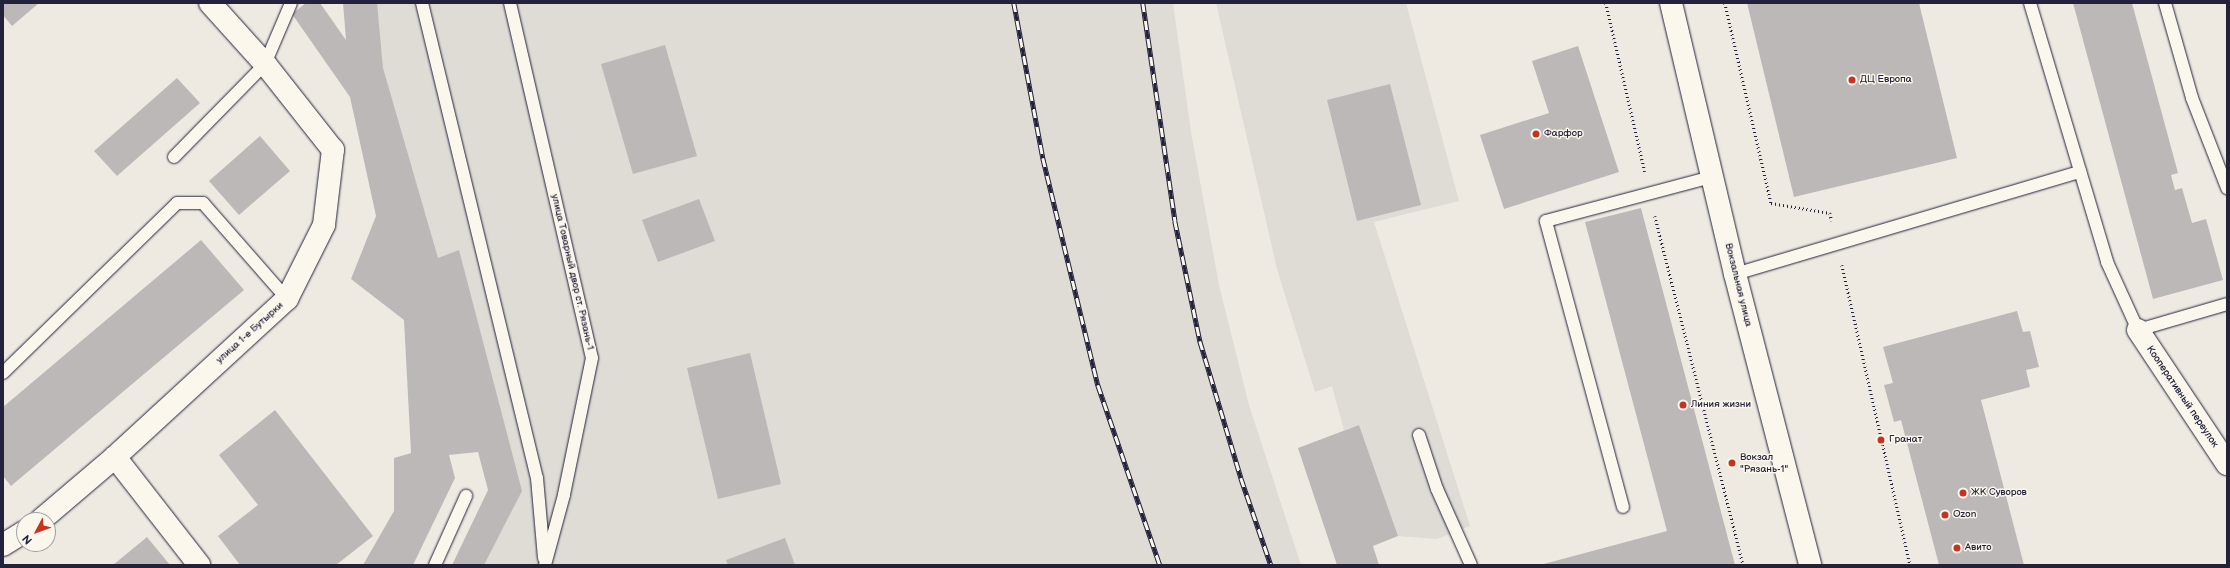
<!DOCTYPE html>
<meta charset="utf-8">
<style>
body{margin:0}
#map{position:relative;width:2230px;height:568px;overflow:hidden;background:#eeeae2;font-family:"Balsamiq Sans",sans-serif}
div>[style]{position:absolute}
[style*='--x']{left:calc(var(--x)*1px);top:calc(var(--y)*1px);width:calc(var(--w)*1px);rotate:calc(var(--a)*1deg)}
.built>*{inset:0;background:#dfdbd5}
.building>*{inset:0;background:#bcb8b8}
.path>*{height:2.5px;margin-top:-1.25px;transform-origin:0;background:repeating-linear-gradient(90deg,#22223b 0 1px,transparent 0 4px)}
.roads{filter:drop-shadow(0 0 1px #22223b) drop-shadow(0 0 1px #22223b)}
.service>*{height:12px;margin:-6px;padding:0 6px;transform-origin:6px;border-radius:6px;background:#fbf7ec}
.minor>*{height:22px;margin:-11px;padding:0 11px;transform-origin:11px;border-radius:11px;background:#fbf7ec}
.secondary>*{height:22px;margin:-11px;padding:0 11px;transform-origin:11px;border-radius:11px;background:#fbf7ec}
.rail>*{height:4.5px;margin-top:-2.25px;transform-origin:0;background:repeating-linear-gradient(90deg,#fbf7ec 0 9px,#22223b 0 18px);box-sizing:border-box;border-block:1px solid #22223b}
.dots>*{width:11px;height:11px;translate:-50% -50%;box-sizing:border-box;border:2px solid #fbf7ec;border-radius:50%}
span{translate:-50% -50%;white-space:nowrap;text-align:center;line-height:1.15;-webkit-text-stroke:3px #fbf7ec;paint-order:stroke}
.poi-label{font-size:10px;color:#22223b}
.left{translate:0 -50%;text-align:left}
.street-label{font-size:10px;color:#22223b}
.frame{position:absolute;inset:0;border:4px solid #22223b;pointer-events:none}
.north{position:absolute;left:16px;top:512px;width:40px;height:40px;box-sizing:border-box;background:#fbf7ec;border:1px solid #a4a2a5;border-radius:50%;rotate:229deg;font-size:11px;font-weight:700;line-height:16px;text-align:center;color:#22223b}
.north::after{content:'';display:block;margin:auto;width:14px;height:18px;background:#c8321e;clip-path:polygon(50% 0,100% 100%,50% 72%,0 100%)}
</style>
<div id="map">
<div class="built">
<i style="clip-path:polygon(346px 3px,1173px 3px,1191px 132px,1219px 285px,1249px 405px,1301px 565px,468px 565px,496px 467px)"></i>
<i style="clip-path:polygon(1216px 3px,1406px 3px,1459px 201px,1374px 222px,1470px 526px,1437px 539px,1398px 536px,1359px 425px,1344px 430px,1332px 386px,1315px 392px,1277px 269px)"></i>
</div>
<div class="building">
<i style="clip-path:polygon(3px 3px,39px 3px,12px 26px,3px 15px)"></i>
<i style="clip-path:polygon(306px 3px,320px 3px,346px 40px,343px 3px,377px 3px,383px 68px,438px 258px,459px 250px,522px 491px,484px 565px,452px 565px,488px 490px,478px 452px,449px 455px,455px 478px,413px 565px,363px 565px,394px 511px,394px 458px,411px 453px,404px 320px,351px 279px,376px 216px,350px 97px,292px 14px)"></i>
<i style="clip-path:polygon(1747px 3px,1919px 3px,1957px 158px,1794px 197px)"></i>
<i style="clip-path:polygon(2073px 3px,2132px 3px,2178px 173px,2171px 175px,2175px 190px,2182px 188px,2192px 223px,2206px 219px,2223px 280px,2153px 299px)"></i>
<i style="clip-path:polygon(665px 45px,697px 156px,633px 174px,601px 64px)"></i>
<i style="clip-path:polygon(1578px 46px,1619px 172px,1504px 209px,1480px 135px,1549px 113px,1532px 61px)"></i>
<i style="clip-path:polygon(177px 78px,200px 103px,117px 176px,94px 151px)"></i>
<i style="clip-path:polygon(1390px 84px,1421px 205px,1357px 221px,1327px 100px)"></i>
<i style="clip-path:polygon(260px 136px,290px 171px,239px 215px,209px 181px)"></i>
<i style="clip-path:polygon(699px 199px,715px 241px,658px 262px,642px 220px)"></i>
<i style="clip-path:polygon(1641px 208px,1735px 565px,1540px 565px,1667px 531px,1585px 222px)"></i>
<i style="clip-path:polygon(201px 240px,244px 290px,11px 486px,3px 476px,3px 407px)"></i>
<i style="clip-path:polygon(2017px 311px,2023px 332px,2030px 331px,2039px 367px,2026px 370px,2030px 387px,1981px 400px,2024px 565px,1939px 565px,1901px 420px,1894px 422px,1884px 385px,1893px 383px,1883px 347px)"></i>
<i style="clip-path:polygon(750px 353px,781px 484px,718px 499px,687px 368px)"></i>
<i style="clip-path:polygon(275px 410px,373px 536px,336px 565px,240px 565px,218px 536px,258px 505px,219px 455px)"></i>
<i style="clip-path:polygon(1359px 425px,1398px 536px,1373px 546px,1379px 565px,1337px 565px,1298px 448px)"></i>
<i style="clip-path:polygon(147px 537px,170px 565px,113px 565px)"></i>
<i style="clip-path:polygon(785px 538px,795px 565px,728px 565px,726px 560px)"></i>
</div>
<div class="path">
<i style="--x:1606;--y:3;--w:173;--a:77"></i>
<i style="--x:1725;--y:3;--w:205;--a:77"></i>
<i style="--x:1771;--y:203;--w:60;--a:9.6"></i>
<i style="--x:1830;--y:213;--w:8;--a:76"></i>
<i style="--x:1655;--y:216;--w:360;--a:75.8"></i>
<i style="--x:1842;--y:265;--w:308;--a:77.2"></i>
</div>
<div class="roads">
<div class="service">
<i style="--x:422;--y:3;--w:489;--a:76.4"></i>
<i style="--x:537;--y:478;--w:80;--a:85"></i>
<i style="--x:510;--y:3;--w:364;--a:77"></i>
<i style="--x:592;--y:358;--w:140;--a:101.6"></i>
<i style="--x:564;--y:495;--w:73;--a:105.2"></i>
<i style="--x:2030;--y:3;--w:270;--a:73.4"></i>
<i style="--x:2107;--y:262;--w:75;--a:65.5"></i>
<i style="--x:2138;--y:330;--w:93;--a:-16.3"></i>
<i style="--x:2165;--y:3;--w:99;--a:74.1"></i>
<i style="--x:2192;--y:98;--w:97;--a:68.7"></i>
<i style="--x:174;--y:157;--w:130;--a:-45.6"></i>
<i style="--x:265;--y:64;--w:66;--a:-66.9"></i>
<i style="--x:1735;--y:274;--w:360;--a:-16.5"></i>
<i style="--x:3;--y:373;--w:243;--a:-44.3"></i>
<i style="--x:177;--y:203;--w:26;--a:0"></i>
<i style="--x:203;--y:203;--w:128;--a:48.8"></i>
<i style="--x:1419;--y:435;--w:57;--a:71.6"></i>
<i style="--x:1437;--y:489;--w:83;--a:65.9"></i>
<i style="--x:1623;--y:507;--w:296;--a:-105.1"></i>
<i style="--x:1546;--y:221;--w:171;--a:-14.9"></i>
<i style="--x:435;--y:565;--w:76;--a:-65.8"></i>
</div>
<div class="minor">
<i style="--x:2138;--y:330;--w:161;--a:56.4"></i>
<i style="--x:115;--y:457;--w:137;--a:52.1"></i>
<i style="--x:41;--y:520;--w:97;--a:-40.4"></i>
<i style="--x:115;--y:457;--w:234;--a:-42.6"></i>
<i style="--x:287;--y:299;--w:83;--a:-63.4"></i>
<i style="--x:324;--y:225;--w:76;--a:-83.2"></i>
<i style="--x:333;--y:150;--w:110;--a:-128.3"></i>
<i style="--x:265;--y:64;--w:82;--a:-132"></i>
<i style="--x:3;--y:545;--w:25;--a:-32"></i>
</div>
<div class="secondary">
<i style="--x:1671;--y:3;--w:278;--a:76.7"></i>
<i style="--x:1735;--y:274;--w:301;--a:75.5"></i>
</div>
</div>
<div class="rail">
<i style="--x:1014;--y:3;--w:158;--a:79.4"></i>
<i style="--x:1043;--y:158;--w:234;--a:76.4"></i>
<i style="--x:1098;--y:385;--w:190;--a:71"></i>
<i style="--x:1143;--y:3;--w:220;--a:81.6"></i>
<i style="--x:1175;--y:221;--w:123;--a:78.2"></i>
<i style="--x:1200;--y:341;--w:143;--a:73.3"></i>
<i style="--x:1241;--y:478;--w:92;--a:71"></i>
</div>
<div class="dots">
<i style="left:1852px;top:80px;background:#c8321e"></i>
<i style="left:1536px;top:134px;background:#c8321e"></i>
<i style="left:1683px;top:405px;background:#c8321e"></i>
<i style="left:1881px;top:440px;background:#c8321e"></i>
<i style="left:1732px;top:463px;background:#c8321e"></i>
<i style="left:1963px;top:493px;background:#c8321e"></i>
<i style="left:1945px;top:515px;background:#c8321e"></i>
<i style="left:1957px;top:548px;background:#c8321e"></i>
</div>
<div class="poi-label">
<span class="left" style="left:1860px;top:80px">ДЦ Европа</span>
<span class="left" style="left:1544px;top:134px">Фарфор</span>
<span class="left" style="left:1691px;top:405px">Линия жизни</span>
<span class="left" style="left:1889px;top:440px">Гранат</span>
<span class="left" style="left:1740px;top:463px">Вокзал<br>"Рязань-1"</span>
<span class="left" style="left:1971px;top:493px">ЖК Суворов</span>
<span class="left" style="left:1953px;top:515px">Ozon</span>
<span class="left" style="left:1965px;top:548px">Авито</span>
</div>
<div class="street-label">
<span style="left:572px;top:272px;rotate:77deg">улица Товарный двор ст. Рязань-1</span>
<span style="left:1738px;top:285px;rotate:76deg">Вокзальная улица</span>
<span style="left:250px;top:333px;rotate:-42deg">улица 1-е Бутырки</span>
<span style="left:2182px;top:397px;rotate:56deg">Кооперативный переулок</span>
</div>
<div class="frame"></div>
<div class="north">N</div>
</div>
